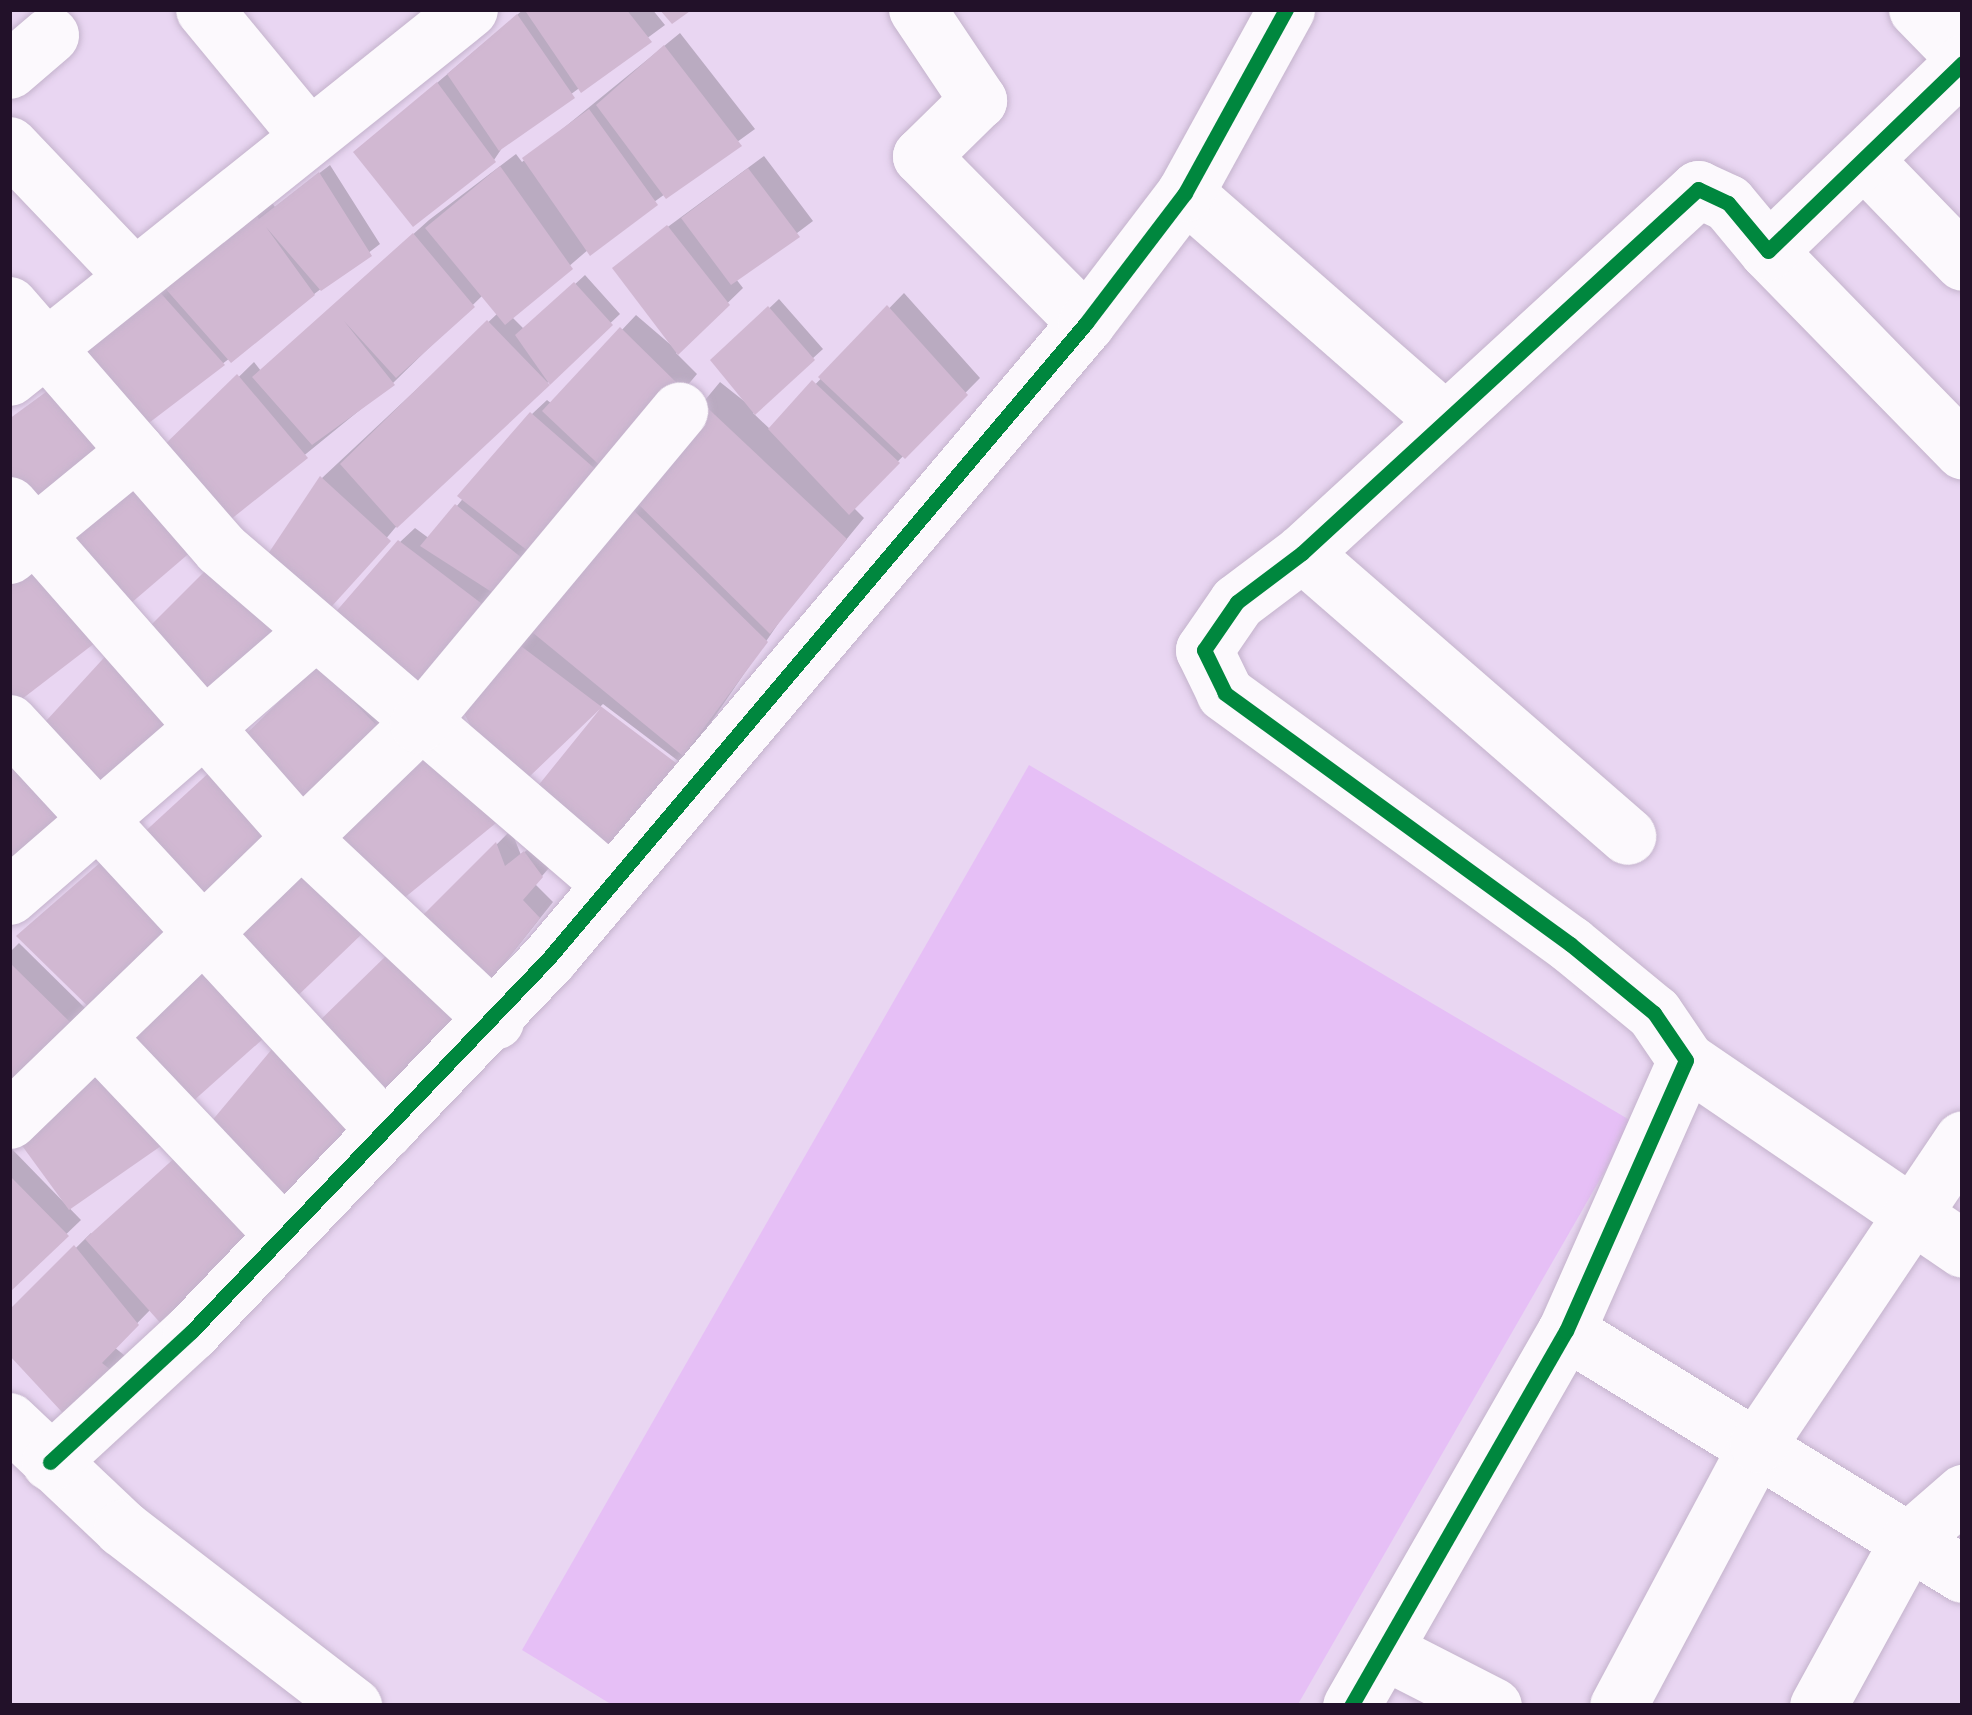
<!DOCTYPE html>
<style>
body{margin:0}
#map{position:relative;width:1972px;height:1715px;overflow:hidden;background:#e9d6f2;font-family:"Libre Baskerville",serif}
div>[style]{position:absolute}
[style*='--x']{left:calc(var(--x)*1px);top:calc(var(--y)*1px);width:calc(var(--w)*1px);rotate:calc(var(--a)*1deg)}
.green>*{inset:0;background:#e6bff6}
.shadow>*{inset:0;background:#0003}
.building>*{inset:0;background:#d1b8d2}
.roads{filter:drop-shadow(0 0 3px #c4b3cc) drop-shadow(0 0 3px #c4b3cc)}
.minor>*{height:57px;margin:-28.5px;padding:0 28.5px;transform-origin:28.5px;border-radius:28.5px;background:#fcf9fd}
.cycleway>*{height:15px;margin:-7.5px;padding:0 7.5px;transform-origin:7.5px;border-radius:7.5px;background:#00873e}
span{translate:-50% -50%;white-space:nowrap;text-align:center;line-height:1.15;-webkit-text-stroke:9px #fdf8ff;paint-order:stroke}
.frame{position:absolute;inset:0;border:12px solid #221129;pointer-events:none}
</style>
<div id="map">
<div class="green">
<i style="clip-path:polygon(1029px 765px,1633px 1122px,1297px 1706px,614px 1706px,522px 1650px)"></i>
</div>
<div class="shadow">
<i style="clip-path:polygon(524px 9px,652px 9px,665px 25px,506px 142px,494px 160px,372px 138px)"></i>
<i style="clip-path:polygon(680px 33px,755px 129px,589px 249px,511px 316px,525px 330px,585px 275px,620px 314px,400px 522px,337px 597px,322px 478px,498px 313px,483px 295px,393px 383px,225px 520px,160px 454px,254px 362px,261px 371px,429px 220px,516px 154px,522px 162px)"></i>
<i style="clip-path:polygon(764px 156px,813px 221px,736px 279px,743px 288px,676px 353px,697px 374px,434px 687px,400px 542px,415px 528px,430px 539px,532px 414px,547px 400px,552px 404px,636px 315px,678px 351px,631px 254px)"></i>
<i style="clip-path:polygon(330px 165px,380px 244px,142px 425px,97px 344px,270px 200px,275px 207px)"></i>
<i style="clip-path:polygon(904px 293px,980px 378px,853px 507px,864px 518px,782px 618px,692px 750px,681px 763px,603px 704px,529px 773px,460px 697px,720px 382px,754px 409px,714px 360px,779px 299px,823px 349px,753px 413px,771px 430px)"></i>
<i style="clip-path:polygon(334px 652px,394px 715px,297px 810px)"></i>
<i style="clip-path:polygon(511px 830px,521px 855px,540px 839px,556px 860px,535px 884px,553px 902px,494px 976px,420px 922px)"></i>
<i style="clip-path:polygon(19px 943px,89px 1012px,9px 1087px,9px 953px)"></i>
<i style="clip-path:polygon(9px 1146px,81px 1220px,9px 1289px)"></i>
<i style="clip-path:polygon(91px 1233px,151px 1309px,114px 1347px,134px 1363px,74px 1421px,9px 1351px,9px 1314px)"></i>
</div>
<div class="building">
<i style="clip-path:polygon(524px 9px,626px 9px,652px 42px,581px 93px)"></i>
<i style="clip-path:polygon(659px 9px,693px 9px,672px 24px)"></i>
<i style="clip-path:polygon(517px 14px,575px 98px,499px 151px,447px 74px)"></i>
<i style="clip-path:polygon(664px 45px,742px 146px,666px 199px,596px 105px)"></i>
<i style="clip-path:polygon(437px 82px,496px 162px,413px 227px,353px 152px)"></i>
<i style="clip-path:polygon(589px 109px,658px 205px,590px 256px,522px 158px)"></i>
<i style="clip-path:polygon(500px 166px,573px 269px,505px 325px,425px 228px)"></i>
<i style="clip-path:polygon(748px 168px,800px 237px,731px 285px,681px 218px)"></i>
<i style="clip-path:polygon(319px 172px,372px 256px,321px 291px,266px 227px,315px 295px,231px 363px,164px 287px,254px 212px,259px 219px)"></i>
<i style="clip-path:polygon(667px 225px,730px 305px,678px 355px,612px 268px)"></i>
<i style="clip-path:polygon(413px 233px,475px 307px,396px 378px,344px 321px,395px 385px,312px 445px,252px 377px)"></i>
<i style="clip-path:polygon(574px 282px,613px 325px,550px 385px,515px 335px)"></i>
<i style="clip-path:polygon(157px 289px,225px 365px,141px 429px,78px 359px)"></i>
<i style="clip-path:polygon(887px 305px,968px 395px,905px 459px,818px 377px)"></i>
<i style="clip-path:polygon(768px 306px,815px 360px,755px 415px,710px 360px)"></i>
<i style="clip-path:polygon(487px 320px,550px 385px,397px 528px,340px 464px)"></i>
<i style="clip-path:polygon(620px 327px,685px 391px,612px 477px,542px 411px)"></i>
<i style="clip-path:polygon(237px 374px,308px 458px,225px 524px,155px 454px)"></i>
<i style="clip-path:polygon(65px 378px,120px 451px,30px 520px,9px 492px,9px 419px)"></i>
<i style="clip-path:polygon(812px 380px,900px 463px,849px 515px,768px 429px)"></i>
<i style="clip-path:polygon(698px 399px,847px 539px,770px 634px,630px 496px)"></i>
<i style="clip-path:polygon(530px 412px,609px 481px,532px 554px,457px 496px)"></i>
<i style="clip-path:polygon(137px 469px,200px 544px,123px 610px,60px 539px)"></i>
<i style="clip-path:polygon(320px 476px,391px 541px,323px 616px,262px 563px)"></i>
<i style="clip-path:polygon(623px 500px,768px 642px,683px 756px,521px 623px)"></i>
<i style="clip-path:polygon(455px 504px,533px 567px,512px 605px,420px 546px)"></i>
<i style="clip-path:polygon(398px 540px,498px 616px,419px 705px,327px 622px)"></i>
<i style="clip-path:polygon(28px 561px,104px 636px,9px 709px,9px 577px)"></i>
<i style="clip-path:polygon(211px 565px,284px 629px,199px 708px,136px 640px)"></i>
<i style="clip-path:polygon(509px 637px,680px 766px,607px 853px,533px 792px,600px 709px,529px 777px,471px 727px,456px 697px)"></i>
<i style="clip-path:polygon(112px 649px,181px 722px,93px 799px,35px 733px)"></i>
<i style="clip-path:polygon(317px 664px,382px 731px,300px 809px,241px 739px)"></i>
<i style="clip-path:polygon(430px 755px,496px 823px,392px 908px,332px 841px)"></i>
<i style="clip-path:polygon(226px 757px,285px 827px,203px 908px,139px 837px)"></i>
<i style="clip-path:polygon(9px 761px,72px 822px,9px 877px)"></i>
<i style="clip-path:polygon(496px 842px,505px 866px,524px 851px,543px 877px,523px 900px,540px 918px,480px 994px,416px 922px)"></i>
<i style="clip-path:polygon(102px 861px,184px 943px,102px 1020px,16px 936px)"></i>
<i style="clip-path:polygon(303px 867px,364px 932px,287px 1006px,223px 939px)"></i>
<i style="clip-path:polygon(390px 952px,459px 1025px,373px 1110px,310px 1030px)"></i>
<i style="clip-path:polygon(202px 954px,264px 1038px,182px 1111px,117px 1039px)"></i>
<i style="clip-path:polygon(9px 962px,76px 1028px,9px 1091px)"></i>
<i style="clip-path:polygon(283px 1036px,365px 1133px,269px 1213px,200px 1135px)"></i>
<i style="clip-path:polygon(95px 1064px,161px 1146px,69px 1210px,15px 1136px)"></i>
<i style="clip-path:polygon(179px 1154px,252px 1239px,164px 1327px,85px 1239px)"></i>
<i style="clip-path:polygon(9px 1175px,69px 1236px,9px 1293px)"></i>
<i style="clip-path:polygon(74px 1245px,139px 1325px,102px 1363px,122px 1379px,74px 1425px,9px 1355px,9px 1310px)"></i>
</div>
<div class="roads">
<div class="minor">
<i style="--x:204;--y:9;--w:162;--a:50.5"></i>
<i style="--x:917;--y:9;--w:110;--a:56.2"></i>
<i style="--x:978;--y:100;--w:80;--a:135.5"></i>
<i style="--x:921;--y:156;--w:235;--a:45.3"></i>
<i style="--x:1917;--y:9;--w:66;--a:45.6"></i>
<i style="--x:9;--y:70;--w:54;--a:-40.5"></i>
<i style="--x:9;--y:145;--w:177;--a:46.4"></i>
<i style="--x:1866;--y:162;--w:139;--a:45.9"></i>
<i style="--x:1185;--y:193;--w:346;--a:41.2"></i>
<i style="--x:1768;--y:251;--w:279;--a:45.7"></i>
<i style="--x:9;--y:305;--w:322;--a:49"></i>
<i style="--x:220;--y:548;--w:516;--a:40.67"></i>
<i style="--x:9;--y:377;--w:589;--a:-38.66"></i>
<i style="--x:9;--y:505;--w:444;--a:48.7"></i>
<i style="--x:302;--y:839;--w:265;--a:43.2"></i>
<i style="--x:1302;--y:553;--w:431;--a:41"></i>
<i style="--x:9;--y:555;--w:164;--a:-39.3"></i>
<i style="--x:9;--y:723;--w:554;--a:47.27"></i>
<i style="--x:9;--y:896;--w:402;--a:-40.9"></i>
<i style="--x:96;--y:1037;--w:269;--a:46.5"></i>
<i style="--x:1686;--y:1060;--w:335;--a:34.3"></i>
<i style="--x:9;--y:1120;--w:569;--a:-44.07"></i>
<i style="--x:418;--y:724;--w:408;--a:-50.2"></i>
<i style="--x:1566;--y:1331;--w:465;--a:31.5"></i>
<i style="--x:9;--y:1421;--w:156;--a:43.4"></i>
<i style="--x:122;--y:1528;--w:292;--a:37.6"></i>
<i style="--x:50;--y:1462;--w:192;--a:-42.7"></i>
<i style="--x:191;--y:1332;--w:516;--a:-46.26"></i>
<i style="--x:548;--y:959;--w:833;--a:-49.77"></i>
<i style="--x:1086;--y:323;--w:163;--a:-52.7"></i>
<i style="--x:1185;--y:193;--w:210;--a:-61.2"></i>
<i style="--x:1387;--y:1652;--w:119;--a:27"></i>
<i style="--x:1351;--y:1706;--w:432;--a:-60.2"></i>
<i style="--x:1566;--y:1331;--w:296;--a:-66.1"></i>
<i style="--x:1686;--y:1060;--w:57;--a:-124.2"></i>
<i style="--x:1654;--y:1013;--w:109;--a:-140.6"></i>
<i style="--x:1570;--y:944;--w:427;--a:-144"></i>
<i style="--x:1225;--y:693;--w:48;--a:-116"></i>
<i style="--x:1204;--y:650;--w:58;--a:-55.5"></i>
<i style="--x:1237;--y:602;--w:81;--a:-37"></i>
<i style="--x:1302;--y:553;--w:538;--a:-42.59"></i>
<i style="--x:1698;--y:189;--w:33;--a:25"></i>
<i style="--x:1728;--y:203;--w:62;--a:50.2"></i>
<i style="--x:1768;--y:251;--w:271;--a:-44"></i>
<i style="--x:1618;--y:1706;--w:297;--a:-61.9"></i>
<i style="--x:1758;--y:1444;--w:367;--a:-56.1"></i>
<i style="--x:1818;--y:1706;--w:189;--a:-61.3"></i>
<i style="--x:1909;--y:1540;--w:72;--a:-41"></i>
</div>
</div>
<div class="cycleway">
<i style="--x:50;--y:1462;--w:192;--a:-42.7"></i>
<i style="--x:191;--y:1332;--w:516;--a:-46.26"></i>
<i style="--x:548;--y:959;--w:833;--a:-49.77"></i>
<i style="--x:1086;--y:323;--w:163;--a:-52.7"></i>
<i style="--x:1185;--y:193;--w:210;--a:-61.2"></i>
<i style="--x:1351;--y:1706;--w:432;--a:-60.2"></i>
<i style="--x:1566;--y:1331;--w:296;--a:-66.1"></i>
<i style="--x:1686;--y:1060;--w:57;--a:-124.2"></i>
<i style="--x:1654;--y:1013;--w:109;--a:-140.6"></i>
<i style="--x:1570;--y:944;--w:427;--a:-144"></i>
<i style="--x:1225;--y:693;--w:48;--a:-116"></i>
<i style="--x:1204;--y:650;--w:58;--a:-55.5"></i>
<i style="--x:1237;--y:602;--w:81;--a:-37"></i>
<i style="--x:1302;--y:553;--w:538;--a:-42.59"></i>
<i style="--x:1698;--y:189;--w:33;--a:25"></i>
<i style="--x:1728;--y:203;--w:62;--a:50.2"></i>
<i style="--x:1768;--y:251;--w:271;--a:-44"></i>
</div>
<div class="frame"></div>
</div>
